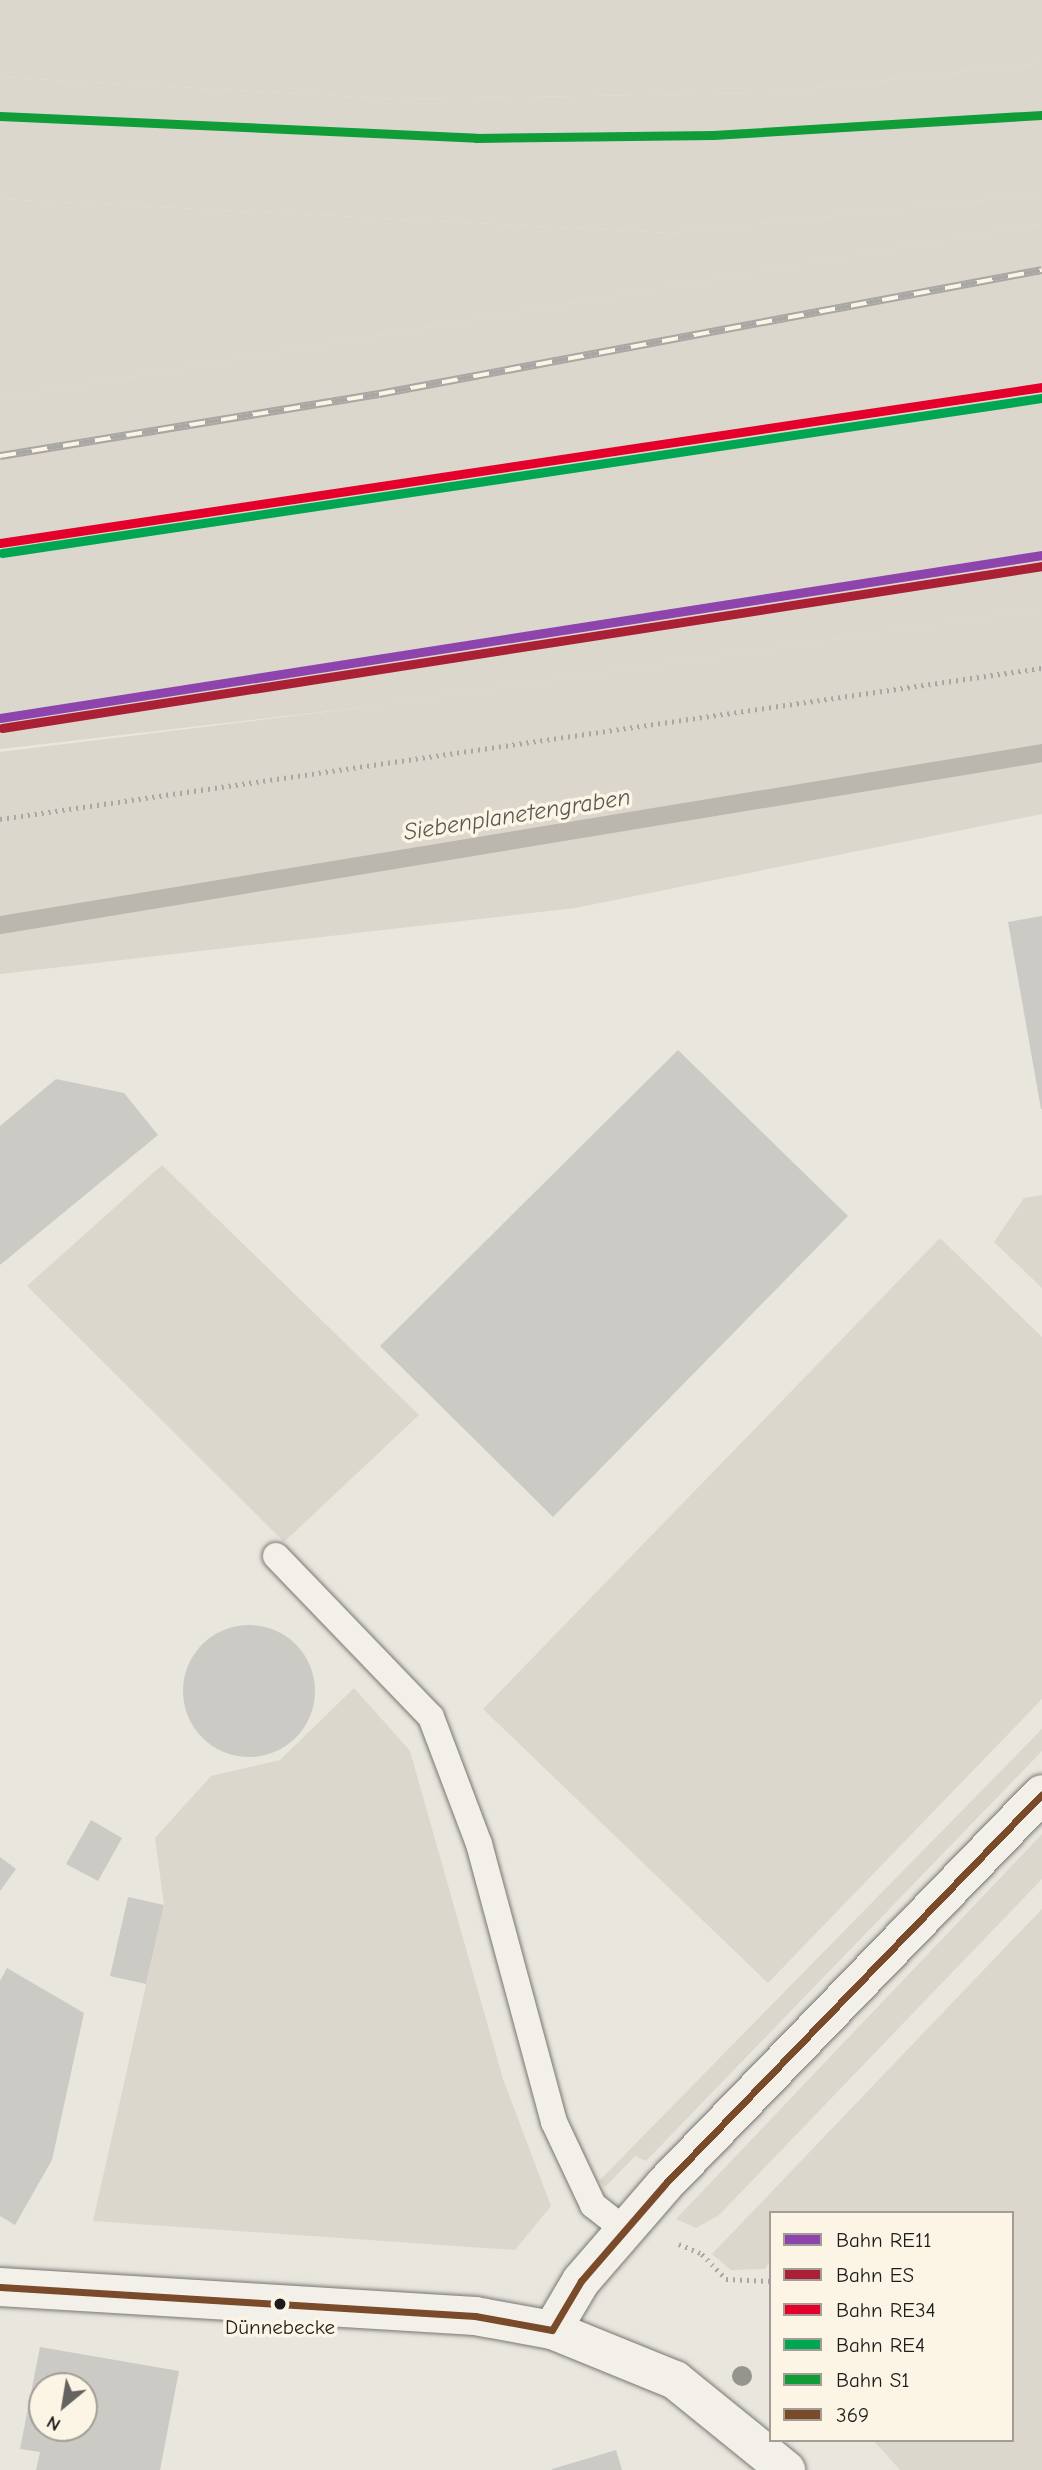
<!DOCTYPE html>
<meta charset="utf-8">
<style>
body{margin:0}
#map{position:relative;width:1042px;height:2470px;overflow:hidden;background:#e9e6de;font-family:"Comic Neue",sans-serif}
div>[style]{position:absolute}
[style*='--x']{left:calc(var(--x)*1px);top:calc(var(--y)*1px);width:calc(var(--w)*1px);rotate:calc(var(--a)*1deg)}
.built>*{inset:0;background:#dbd7cd}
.green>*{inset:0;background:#dbd7cc}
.stream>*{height:18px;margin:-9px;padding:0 9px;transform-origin:9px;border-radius:9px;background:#bbb6ae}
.building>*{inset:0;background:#cccac4}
.round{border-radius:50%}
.path>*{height:4.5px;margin-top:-2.25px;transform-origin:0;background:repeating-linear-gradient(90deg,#a9a7a3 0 2px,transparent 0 7px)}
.roads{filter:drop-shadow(0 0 2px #787773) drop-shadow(0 0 2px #787773)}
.lane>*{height:26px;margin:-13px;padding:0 13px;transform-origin:13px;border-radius:13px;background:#f3f0ea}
.street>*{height:38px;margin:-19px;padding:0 19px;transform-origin:19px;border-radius:19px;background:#f3f0ea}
.rail>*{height:8px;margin-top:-4px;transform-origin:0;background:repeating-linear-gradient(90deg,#fcf5e5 0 16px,#a9a7a3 0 32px);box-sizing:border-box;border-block:2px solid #a9a7a3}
.bus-1>*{height:7px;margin:-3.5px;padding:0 3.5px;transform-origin:3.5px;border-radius:3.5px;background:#7a4b2a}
.rail-1>*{height:9px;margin:-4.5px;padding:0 4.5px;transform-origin:4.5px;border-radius:4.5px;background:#8e44ad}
.rail-2>*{height:9px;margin:-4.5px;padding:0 4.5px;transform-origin:4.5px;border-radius:4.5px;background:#aa2135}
.rail-3>*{height:9px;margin:-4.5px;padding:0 4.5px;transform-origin:4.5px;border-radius:4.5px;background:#e4002b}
.rail-4>*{height:9px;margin:-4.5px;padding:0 4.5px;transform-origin:4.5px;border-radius:4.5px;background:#00a651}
.rail-5>*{height:9px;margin:-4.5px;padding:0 4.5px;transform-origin:4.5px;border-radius:4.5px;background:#109c37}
.trees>*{width:20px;height:20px;margin:-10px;border-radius:50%;background:#96948e}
.dots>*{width:19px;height:19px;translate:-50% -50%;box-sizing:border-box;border:4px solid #fcf5e5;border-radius:50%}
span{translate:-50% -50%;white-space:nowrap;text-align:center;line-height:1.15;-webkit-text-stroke:7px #fcf5e5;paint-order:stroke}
.bus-label{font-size:21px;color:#1c1c1c}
.water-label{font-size:24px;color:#5b5854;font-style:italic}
.legend{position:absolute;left:769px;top:2211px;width:245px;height:231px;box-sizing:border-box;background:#fcf5e5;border:2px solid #a29e95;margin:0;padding:9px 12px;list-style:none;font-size:21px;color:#1c1c1c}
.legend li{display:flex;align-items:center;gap:14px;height:35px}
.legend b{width:35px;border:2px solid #a29e95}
.north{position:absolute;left:28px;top:2372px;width:70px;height:70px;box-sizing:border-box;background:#fcf5e5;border:2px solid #a29e95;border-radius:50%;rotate:210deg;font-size:19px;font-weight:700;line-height:28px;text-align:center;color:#1c1c1c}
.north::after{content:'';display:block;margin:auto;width:24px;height:32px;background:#646360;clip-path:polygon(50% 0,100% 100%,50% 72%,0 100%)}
</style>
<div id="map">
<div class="built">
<i style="clip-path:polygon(1042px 63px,1042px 194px,672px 233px,0 199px,0 77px,394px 99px,769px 93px)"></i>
<i style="clip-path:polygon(1042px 224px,1042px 609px,374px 706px,0 749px,0 399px)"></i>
</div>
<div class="green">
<i style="clip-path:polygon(0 0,1042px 0,1042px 63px,769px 93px,394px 99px,0 77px)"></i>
<i style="clip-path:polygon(1042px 194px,1042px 224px,0 399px,0 199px,672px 233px)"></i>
<i style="clip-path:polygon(1042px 609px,1042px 814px,575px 908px,0 974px,0 752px,374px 706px)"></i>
<i style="clip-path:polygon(162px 1165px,419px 1415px,284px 1542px,27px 1286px)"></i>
<i style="clip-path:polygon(1042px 1195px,1042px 1288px,994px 1242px,1024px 1198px)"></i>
<i style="clip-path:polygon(940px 1238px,1042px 1337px,1042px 1699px,768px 1983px,483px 1709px)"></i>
<i style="clip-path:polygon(354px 1688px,410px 1751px,503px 2079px,551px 2206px,515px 2250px,93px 2221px,164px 1905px,155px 1838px,211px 1776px,280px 1760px)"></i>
<i style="clip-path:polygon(1042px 1729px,1042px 1751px,646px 2161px,635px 2156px,605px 2187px,599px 2181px)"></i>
<i style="clip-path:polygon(1042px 1834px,1042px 1879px,719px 2215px,696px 2228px,676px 2219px)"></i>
<i style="clip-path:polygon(1042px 1909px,1042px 2470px,900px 2470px,873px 2440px,1012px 2440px,1012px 2213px,771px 2213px,771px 2260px,765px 2269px,731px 2270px,712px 2254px)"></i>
</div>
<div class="stream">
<i style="--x:0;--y:925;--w:1056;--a:-9.37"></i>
</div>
<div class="building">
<i style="clip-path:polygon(1042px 916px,1042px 1109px,1041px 1109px,1008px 922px)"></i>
<i style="clip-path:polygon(678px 1050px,848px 1216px,553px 1517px,380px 1346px)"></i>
<i style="clip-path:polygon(56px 1079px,124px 1093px,158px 1135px,0 1265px,0 1126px)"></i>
<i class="round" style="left:183px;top:1625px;width:132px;height:132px"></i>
<i style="clip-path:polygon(91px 1820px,122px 1838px,98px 1881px,66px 1864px)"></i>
<i style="clip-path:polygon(0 1857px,16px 1869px,0 1891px)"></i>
<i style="clip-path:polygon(128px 1897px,164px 1905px,146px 1984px,110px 1976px)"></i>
<i style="clip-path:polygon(7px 1968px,84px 2013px,52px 2160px,15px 2225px,0 2216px,0 1981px)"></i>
<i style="clip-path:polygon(evenodd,40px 2347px,179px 2371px,160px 2470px,36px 2470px,40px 2452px,20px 2449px,40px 2347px,42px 2386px,84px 2386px,84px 2428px,42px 2428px,42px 2386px)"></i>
<i style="clip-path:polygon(616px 2450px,622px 2470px,552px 2470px,552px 2469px)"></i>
</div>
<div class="path">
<i style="--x:0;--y:819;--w:1053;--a:-8.25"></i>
<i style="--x:679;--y:2244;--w:25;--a:23"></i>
<i style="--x:702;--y:2254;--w:35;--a:46"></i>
<i style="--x:726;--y:2279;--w:45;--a:2.5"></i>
</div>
<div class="roads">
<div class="lane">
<i style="--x:276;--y:1556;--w:223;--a:46.1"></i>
<i style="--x:431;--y:1717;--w:136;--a:69.3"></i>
<i style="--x:479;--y:1844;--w:288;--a:74.9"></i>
<i style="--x:554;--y:2122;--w:92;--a:64.8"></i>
<i style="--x:593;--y:2205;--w:41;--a:38"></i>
</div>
<div class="street">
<i style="--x:0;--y:2287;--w:476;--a:3.5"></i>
<i style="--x:475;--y:2316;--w:78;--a:10.3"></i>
<i style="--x:552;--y:2330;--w:133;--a:22.1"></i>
<i style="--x:675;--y:2380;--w:143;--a:39"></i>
<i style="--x:552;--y:2330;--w:57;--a:-59.4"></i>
<i style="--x:581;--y:2281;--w:128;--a:-49.1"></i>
<i style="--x:665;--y:2184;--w:542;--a:-45.97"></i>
</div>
</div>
<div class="rail">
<i style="--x:0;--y:456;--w:384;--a:-9.3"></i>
<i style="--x:379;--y:394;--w:674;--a:-10.59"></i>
</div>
<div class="bus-1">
<i style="--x:0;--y:2287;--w:476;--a:3.5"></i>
<i style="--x:475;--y:2316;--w:78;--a:10.3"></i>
<i style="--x:552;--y:2330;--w:57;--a:-59.4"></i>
<i style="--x:581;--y:2281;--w:128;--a:-49.1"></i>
<i style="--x:665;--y:2184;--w:542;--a:-45.97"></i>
</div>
<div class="rail-1">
<i style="--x:0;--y:718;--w:1055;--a:-8.89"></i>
</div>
<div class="rail-2">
<i style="--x:2;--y:728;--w:1053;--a:-8.85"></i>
</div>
<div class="rail-3">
<i style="--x:0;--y:543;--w:1054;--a:-8.51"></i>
</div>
<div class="rail-4">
<i style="--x:2;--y:553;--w:1051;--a:-8.48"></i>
</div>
<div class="rail-5">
<i style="--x:0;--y:116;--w:477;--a:2.6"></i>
<i style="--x:476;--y:138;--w:237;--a:-0.7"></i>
<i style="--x:713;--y:135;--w:330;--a:-3.5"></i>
</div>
<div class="trees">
<i style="left:742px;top:2376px"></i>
</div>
<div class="dots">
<i style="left:280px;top:2304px;background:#1c1c1c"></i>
</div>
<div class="bus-label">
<span style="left:280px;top:2327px">Dünnebecke</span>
</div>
<div class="water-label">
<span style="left:517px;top:815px;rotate:-9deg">Siebenplanetengraben</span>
</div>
<ul class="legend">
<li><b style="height:9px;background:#8e44ad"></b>Bahn RE11</li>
<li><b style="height:9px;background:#aa2135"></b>Bahn ES</li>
<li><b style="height:9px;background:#e4002b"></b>Bahn RE34</li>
<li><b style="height:9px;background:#00a651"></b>Bahn RE4</li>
<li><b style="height:9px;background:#109c37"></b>Bahn S1</li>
<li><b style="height:9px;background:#7a4b2a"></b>369</li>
</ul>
<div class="north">N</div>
</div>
